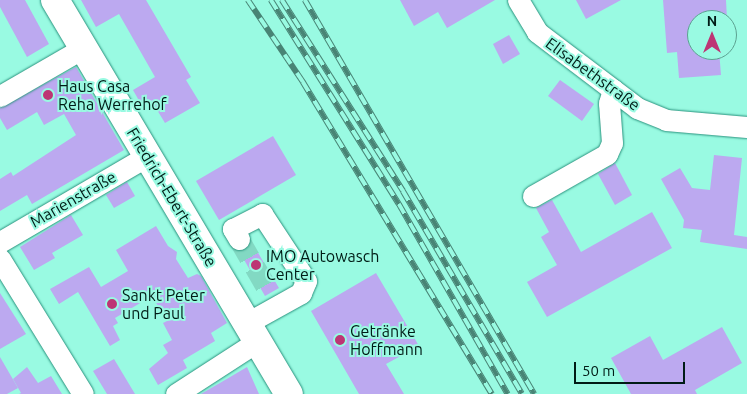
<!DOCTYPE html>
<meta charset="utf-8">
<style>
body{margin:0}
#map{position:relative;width:747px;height:394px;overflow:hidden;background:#99fae2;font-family:Ubuntu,sans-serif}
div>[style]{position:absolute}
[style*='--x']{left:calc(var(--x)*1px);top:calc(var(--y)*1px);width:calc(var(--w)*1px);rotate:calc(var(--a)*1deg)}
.building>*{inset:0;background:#bca9f0}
.minor-tunnel>*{height:21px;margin-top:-10.5px;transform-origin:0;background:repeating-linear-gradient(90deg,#82d9c3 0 21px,transparent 0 32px)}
.roads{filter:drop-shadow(0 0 1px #29927d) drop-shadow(0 0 1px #29927d)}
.minor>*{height:21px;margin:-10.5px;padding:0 10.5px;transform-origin:10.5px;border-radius:10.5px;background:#fff}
.major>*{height:28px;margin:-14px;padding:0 14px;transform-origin:14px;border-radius:14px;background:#fff}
.rail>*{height:5.5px;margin-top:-2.75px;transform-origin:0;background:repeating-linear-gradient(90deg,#99fae2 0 11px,#488475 0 22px);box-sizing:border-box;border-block:1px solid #488475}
.dots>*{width:14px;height:14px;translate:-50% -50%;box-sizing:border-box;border:2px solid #99fae2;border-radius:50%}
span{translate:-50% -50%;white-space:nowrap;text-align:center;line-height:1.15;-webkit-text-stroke:4px #99fae2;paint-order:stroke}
.street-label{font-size:16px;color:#001c16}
.poi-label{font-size:16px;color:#001c16}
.left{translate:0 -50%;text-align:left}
.north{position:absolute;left:687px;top:10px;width:50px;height:50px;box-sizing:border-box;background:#99fae2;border:1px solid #5ca190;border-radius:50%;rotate:0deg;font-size:14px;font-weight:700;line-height:20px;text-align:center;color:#001c16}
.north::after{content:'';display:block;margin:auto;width:18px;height:22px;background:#bd3574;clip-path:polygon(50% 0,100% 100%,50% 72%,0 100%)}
.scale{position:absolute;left:574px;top:362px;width:111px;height:22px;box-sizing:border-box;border:2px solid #001c16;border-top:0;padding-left:6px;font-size:15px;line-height:18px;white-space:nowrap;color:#001c16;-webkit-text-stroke:4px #99fae2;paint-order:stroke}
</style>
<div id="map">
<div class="building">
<i style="clip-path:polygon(0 0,25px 0,49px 44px,27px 57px,0 7px)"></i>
<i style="clip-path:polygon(81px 0,146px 0,191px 77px,186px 80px,200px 103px,165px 123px,151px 100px,142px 106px,133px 90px,155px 77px,119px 14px,96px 27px)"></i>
<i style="clip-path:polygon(400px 0,495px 0,447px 28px,438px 12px,414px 26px)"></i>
<i style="clip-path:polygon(576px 0,621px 0,586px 19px)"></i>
<i style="clip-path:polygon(663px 0,726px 0,727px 20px,697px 20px,697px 50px,719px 50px,721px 75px,679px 78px,677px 52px,667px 53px)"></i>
<i style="clip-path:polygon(509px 35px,520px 54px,503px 64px,493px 44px)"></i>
<i style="clip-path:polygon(76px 67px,124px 150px,32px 204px,27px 195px,0 211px,0 179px,11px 172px,13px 176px,76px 135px,64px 114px,44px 125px,37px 112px,7px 130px,0 118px,0 108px)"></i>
<i style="clip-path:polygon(560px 80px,594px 104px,582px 121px,548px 96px)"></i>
<i style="clip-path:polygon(273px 136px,296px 175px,219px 220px,196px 181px)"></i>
<i style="clip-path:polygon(714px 155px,742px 158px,734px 235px,747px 237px,747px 249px,700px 242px,702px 230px,683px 228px,684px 220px,661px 179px,680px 168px,692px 188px,710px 190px)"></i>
<i style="clip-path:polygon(615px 163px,632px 195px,615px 205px,598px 174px)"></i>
<i style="clip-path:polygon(127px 182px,135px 196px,114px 208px,106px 195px)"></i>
<i style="clip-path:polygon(552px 200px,581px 252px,652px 212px,672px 248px,547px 317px,527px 282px,557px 265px,541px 237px,549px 232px,536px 208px)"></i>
<i style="clip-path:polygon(71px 215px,83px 235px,52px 253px,55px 258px,34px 270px,20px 247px)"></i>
<i style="clip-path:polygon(156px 226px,168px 246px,177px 252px,176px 259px,188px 278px,197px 274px,201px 276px,227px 323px,211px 333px,215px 341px,183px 360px,187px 368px,158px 385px,149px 369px,168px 353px,163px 345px,172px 340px,163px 323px,167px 321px,152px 296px,115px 318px,118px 323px,113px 326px,120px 340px,110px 346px,78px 292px,59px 304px,50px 289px,89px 267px,101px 287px,128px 271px,116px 250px)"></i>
<i style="clip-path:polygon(251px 241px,279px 288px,265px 296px,239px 251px,246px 249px)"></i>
<i style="clip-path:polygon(376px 273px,419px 346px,386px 364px,404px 394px,359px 394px,311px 311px)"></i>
<i style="clip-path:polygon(0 293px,26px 334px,0 349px)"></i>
<i style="clip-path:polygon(722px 327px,742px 363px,695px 390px,697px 394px,631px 394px,611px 358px,650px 336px,663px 360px)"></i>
<i style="clip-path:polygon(0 357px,18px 388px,7px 394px,0 394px)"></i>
<i style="clip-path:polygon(114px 359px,135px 394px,107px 394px,93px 371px)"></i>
<i style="clip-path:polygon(27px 367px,38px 383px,51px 376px,62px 394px,19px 394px,21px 393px,13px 379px)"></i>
<i style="clip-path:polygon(247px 367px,259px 394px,201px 394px,225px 380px)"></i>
</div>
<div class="minor-tunnel">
<i style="--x:239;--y:239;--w:62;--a:60.1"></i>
</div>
<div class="roads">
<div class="minor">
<i style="--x:518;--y:0;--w:37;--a:59"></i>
<i style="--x:537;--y:32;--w:126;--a:37.2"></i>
<i style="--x:637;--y:108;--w:31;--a:22"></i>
<i style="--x:666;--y:120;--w:81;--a:4.9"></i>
<i style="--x:0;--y:96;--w:96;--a:-30"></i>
<i style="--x:533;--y:196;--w:85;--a:-29.6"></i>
<i style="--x:607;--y:154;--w:12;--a:-66"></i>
<i style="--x:612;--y:143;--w:40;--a:-94.3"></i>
<i style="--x:609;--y:103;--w:14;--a:-73"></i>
<i style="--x:239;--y:239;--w:12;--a:-121"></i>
<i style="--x:233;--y:229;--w:33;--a:-27"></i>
<i style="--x:262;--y:214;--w:80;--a:56.7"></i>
<i style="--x:306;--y:281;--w:13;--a:113"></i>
<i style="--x:301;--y:293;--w:62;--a:150.9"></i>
<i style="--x:0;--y:242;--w:170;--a:-30.3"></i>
<i style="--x:0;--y:259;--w:158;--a:58.4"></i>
<i style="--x:176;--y:394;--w:98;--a:-32.9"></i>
</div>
<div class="major">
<i style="--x:55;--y:0;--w:458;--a:59.3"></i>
</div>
</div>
<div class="rail">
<i style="--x:248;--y:0;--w:99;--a:56.1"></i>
<i style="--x:303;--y:82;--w:365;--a:58.8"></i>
<i style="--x:271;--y:0;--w:241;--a:57.9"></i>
<i style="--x:399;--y:204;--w:219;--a:60.2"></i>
<i style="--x:282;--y:0;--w:226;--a:57.6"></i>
<i style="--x:403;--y:191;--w:235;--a:59.6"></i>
<i style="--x:305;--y:0;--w:456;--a:59.8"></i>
</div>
<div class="dots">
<i style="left:48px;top:95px;background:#bd3574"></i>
<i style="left:256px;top:265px;background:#bd3574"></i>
<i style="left:112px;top:304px;background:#bd3574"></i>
<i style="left:340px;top:340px;background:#bd3574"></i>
</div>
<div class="street-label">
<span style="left:593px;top:74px;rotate:36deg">Elisabethstraße</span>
<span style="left:172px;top:197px;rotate:59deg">Friedrich-Ebert-Straße</span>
<span style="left:73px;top:199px;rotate:-30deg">Marienstraße</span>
</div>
<div class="poi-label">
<span class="left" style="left:58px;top:95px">Haus Casa<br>Reha Werrehof</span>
<span class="left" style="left:266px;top:265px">IMO Autowasch<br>Center</span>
<span class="left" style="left:122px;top:304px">Sankt Peter<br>und Paul</span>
<span class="left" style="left:350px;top:340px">Getränke<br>Hoffmann</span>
</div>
<div class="north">N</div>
<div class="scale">50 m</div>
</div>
